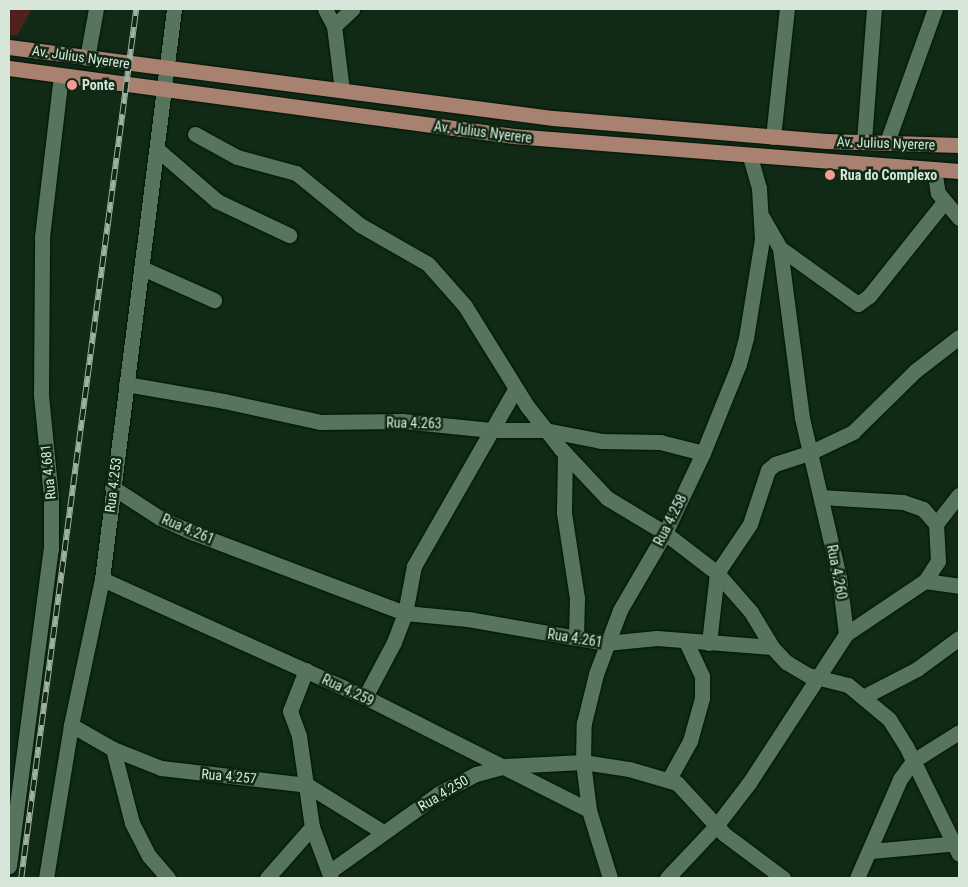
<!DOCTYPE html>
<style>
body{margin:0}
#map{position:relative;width:968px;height:887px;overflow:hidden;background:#102a16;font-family:"Roboto Condensed",sans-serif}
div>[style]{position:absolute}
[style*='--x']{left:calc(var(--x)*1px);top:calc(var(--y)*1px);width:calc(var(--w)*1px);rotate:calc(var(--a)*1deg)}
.green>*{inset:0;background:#4e211d}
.roads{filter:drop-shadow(0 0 1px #001303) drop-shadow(0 0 1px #001303)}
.minor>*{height:15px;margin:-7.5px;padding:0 7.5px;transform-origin:7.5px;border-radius:7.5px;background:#57745c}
.major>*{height:15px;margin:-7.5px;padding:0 7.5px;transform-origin:7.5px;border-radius:7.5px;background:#a98171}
.rail>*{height:5.5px;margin-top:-2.75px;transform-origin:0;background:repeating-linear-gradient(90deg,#102a16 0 11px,#9eb1a2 0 22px);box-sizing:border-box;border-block:1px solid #9eb1a2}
.dots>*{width:14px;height:14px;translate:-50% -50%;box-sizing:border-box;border:2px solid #102a16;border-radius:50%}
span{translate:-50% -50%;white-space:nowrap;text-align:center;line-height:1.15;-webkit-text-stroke:5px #102a16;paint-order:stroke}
.street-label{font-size:14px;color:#d6e6d9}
.poi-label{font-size:14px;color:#d6e6d9;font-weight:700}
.left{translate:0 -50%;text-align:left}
.frame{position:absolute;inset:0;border:10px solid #d6e6d9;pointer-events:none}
</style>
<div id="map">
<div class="green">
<i style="clip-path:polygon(9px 9px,32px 9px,17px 36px,9px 35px)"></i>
</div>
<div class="roads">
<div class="minor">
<i style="--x:325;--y:9;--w:19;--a:62"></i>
<i style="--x:334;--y:26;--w:64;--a:82.9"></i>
<i style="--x:334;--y:26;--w:25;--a:-43"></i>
<i style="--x:87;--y:58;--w:50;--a:-79.6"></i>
<i style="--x:195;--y:134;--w:48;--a:28.7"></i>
<i style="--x:237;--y:157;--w:61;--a:15.2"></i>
<i style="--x:296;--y:173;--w:82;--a:39.1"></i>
<i style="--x:360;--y:225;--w:78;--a:29.8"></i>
<i style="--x:428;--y:264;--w:56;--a:48.6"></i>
<i style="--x:465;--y:306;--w:118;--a:58.2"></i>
<i style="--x:527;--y:406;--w:55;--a:51.7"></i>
<i style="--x:561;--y:449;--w:67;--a:46.8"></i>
<i style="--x:607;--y:498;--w:68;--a:31.1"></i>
<i style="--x:665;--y:533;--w:66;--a:37.6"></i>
<i style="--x:717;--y:573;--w:52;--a:48.9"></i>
<i style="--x:751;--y:612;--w:41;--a:59"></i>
<i style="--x:772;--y:647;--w:21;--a:47"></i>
<i style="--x:786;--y:662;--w:26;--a:31"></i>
<i style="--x:808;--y:675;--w:41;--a:14"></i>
<i style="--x:848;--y:685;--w:53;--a:39.7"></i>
<i style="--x:889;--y:719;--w:32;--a:58"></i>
<i style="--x:906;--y:746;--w:120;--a:63.9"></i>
<i style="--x:773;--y:137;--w:129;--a:-83.8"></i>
<i style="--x:864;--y:141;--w:132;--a:-85.7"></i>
<i style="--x:887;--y:142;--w:141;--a:-70.2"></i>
<i style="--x:158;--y:150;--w:78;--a:40.8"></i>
<i style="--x:217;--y:201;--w:80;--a:25.3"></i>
<i style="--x:934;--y:169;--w:24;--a:81"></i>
<i style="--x:938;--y:193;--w:33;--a:50"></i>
<i style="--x:780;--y:248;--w:96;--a:35.7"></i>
<i style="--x:858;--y:304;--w:14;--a:-36"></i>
<i style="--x:869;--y:296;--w:120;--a:-51.4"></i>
<i style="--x:142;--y:268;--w:79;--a:24"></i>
<i style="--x:126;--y:384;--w:99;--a:9.8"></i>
<i style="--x:224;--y:401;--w:98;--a:12.3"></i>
<i style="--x:320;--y:422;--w:82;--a:-0.7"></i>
<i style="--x:402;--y:421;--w:90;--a:5.7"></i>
<i style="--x:492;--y:430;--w:53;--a:0"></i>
<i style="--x:545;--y:430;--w:57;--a:11.1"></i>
<i style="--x:601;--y:441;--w:59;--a:1"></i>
<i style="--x:660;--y:442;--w:44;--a:14.3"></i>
<i style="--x:565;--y:453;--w:60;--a:91"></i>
<i style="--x:564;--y:513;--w:86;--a:81.3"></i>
<i style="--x:577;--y:598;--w:40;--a:91.4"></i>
<i style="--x:112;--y:487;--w:57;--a:32.9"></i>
<i style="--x:160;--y:518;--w:37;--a:24"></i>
<i style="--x:194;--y:533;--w:226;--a:20.8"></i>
<i style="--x:405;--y:613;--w:63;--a:5.4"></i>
<i style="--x:468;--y:619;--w:140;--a:9.9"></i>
<i style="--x:606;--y:643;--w:51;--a:-5.6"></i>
<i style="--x:657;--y:638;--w:115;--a:4.5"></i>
<i style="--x:821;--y:497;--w:82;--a:3.5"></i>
<i style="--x:903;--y:502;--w:21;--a:19"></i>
<i style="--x:923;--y:509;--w:20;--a:49"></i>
<i style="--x:102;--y:579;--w:288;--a:24.2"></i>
<i style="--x:365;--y:697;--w:251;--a:26.8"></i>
<i style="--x:925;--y:581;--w:34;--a:8"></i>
<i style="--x:846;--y:634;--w:95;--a:-33.9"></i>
<i style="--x:925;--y:581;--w:24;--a:-57"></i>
<i style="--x:938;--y:561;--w:37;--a:-93"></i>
<i style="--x:936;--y:524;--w:37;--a:-52"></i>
<i style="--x:709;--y:643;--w:70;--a:-83.5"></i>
<i style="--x:717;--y:573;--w:59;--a:-56"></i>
<i style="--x:750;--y:524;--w:57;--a:-71.6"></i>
<i style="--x:768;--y:470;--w:9;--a:-41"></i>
<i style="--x:775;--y:464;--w:36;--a:-18"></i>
<i style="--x:809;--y:453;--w:49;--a:-25.5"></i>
<i style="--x:853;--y:432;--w:87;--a:-44.5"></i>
<i style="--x:915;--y:371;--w:56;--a:-37.7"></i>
<i style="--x:306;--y:670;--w:44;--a:111.3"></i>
<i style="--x:290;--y:711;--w:27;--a:70"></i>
<i style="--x:299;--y:736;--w:92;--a:81.9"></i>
<i style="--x:312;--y:827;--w:54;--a:69.6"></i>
<i style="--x:865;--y:696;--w:59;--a:-27.4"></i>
<i style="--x:917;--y:669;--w:52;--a:-36.4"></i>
<i style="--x:365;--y:697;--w:62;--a:-62.2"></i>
<i style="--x:394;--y:642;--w:31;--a:-69"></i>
<i style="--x:405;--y:613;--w:48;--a:-79.2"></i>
<i style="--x:414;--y:566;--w:203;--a:-60.2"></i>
<i style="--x:71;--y:725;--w:48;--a:29.7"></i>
<i style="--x:113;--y:749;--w:52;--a:21.6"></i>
<i style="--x:161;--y:768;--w:147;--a:6.6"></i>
<i style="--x:307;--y:785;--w:89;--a:31.7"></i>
<i style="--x:113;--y:749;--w:76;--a:75.6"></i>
<i style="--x:132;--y:823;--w:37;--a:63"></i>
<i style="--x:149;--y:856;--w:29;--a:49"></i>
<i style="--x:669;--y:779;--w:43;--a:-61.1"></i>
<i style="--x:690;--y:741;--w:45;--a:-74.4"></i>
<i style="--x:702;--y:698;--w:22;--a:-90"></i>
<i style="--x:702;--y:676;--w:38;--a:-115"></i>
<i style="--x:871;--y:851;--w:88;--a:-5.2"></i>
<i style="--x:9;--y:866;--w:320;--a:-82.5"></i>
<i style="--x:51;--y:549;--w:52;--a:-90"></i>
<i style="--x:51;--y:497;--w:102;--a:-95.6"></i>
<i style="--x:41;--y:395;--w:158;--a:-89.6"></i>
<i style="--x:42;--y:237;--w:163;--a:-83.3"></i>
<i style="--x:329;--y:872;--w:134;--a:-35.6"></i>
<i style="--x:438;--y:794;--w:43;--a:-27.8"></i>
<i style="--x:476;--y:774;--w:30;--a:-15"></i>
<i style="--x:505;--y:766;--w:78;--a:-2.9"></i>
<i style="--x:583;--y:762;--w:47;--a:8.7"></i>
<i style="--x:629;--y:769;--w:50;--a:16.3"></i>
<i style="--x:677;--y:783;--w:69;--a:47.3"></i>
<i style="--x:724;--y:834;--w:74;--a:36.7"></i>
<i style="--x:46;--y:878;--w:155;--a:-80.7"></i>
<i style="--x:71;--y:725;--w:149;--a:-78"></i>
<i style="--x:102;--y:579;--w:575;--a:-82.8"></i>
<i style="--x:267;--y:878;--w:68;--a:-48.6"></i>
<i style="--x:610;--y:878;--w:71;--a:-107.2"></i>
<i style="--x:589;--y:810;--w:48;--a:-97.1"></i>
<i style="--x:583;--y:762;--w:39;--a:-89"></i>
<i style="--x:584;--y:723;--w:50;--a:-76.2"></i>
<i style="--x:596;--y:674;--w:68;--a:-69.4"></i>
<i style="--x:620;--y:610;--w:89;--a:-59.7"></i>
<i style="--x:665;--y:533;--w:89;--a:-64.6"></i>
<i style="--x:703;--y:453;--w:96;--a:-68"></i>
<i style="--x:739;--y:364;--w:27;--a:-75"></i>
<i style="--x:746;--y:338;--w:100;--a:-80.8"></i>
<i style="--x:762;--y:239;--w:51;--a:-93.4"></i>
<i style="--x:759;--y:188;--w:32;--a:-106"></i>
<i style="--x:667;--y:878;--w:71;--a:-46.7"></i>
<i style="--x:716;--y:826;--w:54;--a:-52.5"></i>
<i style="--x:749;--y:783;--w:178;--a:-56.9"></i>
<i style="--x:846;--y:634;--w:57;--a:-97"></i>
<i style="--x:839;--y:577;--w:163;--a:-103.1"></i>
<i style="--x:802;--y:418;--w:171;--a:-97.4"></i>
<i style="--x:780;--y:248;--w:36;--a:-120"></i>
<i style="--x:857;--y:878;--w:108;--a:-66.5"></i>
<i style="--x:900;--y:779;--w:22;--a:-54"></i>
<i style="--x:913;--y:761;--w:54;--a:-32.2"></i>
</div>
<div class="major">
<i style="--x:9;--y:47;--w:549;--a:7.44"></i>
<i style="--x:553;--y:118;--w:274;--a:4.8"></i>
<i style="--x:826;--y:141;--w:133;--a:1.7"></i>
<i style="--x:9;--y:68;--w:509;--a:7.68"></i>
<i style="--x:513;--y:136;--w:447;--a:4.5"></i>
</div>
</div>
<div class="rail">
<i style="--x:21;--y:878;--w:877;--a:-82.46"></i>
</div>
<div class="dots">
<i style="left:72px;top:85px;background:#f59c92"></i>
<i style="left:830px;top:175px;background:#f59c92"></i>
</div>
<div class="street-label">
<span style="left:81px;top:57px;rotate:8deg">Av. Julius Nyerere</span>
<span style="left:483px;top:132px;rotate:7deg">Av. Julius Nyerere</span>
<span style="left:886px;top:143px;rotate:2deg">Av. Julius Nyerere</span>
<span style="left:414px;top:423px;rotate:1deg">Rua 4.263</span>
<span style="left:48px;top:472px;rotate:-96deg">Rua 4.681</span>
<span style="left:113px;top:485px;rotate:-83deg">Rua 4.253</span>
<span style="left:670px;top:520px;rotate:-63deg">Rua 4.258</span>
<span style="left:188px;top:529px;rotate:23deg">Rua 4.261</span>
<span style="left:837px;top:572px;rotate:79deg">Rua 4.260</span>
<span style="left:575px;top:638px;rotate:9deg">Rua 4.261</span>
<span style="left:348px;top:690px;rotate:25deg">Rua 4.259</span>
<span style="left:229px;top:776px;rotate:5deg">Rua 4.257</span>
<span style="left:443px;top:793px;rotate:-31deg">Rua 4.250</span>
</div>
<div class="poi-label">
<span class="left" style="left:82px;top:85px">Ponte</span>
<span class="left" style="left:840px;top:175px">Rua do Complexo</span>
</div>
<div class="frame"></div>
</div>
